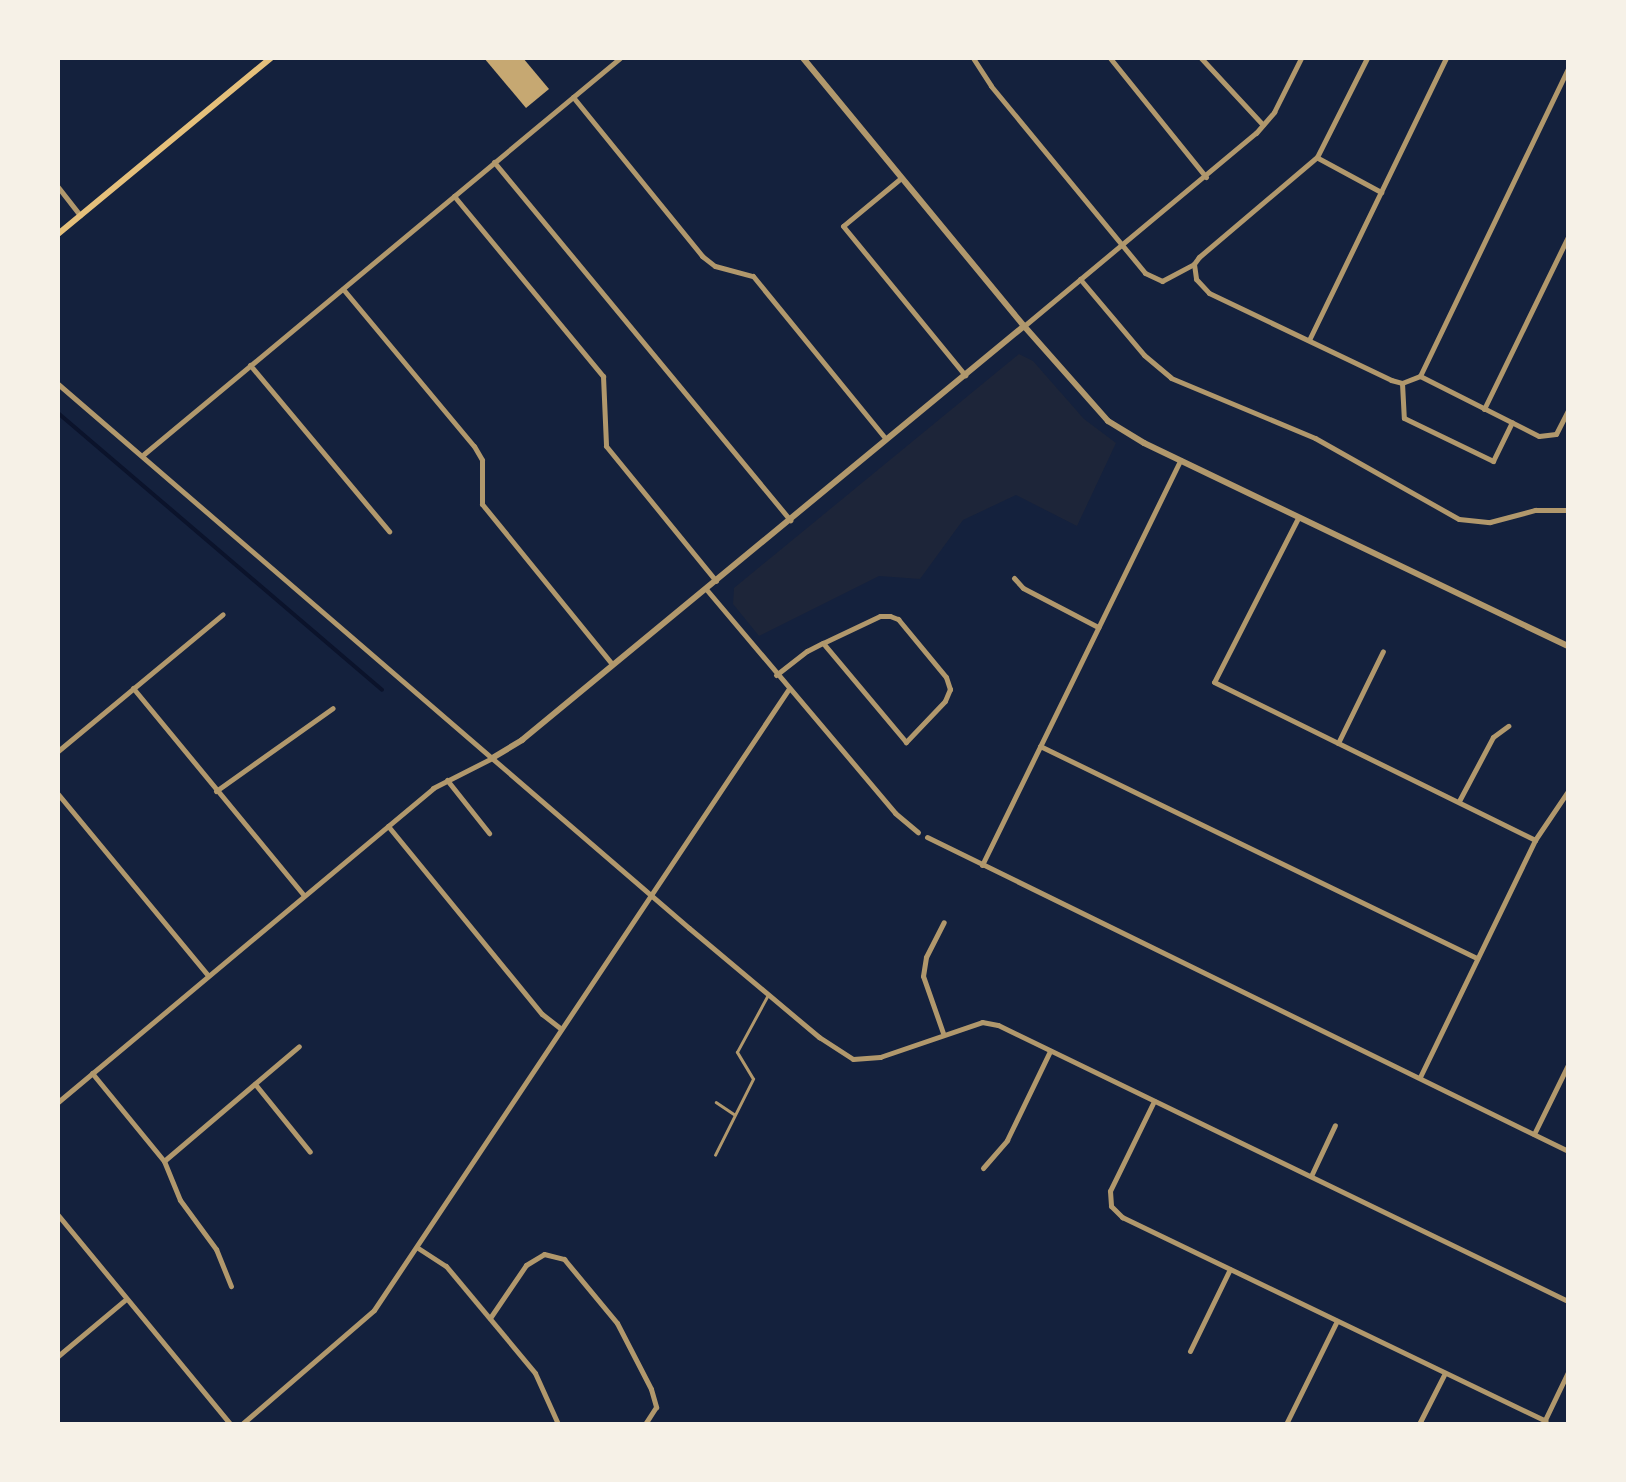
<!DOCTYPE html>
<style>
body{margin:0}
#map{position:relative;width:1626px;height:1482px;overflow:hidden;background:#14213d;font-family:"Roboto Condensed",sans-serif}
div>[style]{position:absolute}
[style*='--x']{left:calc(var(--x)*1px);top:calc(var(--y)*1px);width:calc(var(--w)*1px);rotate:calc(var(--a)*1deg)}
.green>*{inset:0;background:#1d2539}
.stream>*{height:4px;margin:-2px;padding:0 2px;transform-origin:2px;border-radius:2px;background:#0b132b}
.building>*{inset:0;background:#c6a872}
.service>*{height:2.5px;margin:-1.25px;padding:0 1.25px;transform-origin:1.25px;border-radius:1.25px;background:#b1986c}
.minor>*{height:5px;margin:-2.5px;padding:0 2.5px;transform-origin:2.5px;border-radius:2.5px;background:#b1986c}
.tertiary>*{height:6px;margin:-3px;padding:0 3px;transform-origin:3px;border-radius:3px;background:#b1986c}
.secondary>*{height:6px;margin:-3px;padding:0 3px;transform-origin:3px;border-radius:3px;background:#e5c07b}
span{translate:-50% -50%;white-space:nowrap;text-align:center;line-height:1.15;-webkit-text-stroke:10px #f6f1e7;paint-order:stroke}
.frame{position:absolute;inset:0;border:60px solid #f6f1e7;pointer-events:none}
</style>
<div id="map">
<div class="green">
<i style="clip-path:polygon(1019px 354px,1033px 361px,1084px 419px,1116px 443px,1077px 526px,1016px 495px,963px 520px,920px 579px,879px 576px,759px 636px,733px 604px,734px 588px)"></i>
</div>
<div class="stream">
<i style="--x:58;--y:413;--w:426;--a:40.5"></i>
</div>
<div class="building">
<i style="clip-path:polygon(484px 58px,523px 58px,549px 89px,526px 108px)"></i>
</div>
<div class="service">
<i style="--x:716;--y:1102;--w:22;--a:34"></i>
<i style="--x:715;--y:1155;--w:85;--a:-63.4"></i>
<i style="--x:753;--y:1079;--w:31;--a:-121"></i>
<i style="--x:737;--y:1052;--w:65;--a:-61.5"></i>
</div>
<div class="minor">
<i style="--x:973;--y:58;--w:33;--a:57"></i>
<i style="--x:991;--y:86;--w:242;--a:50.5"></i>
<i style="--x:1145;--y:273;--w:19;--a:25"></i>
<i style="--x:1162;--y:281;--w:36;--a:-28"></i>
<i style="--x:1110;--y:58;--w:153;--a:51.1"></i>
<i style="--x:1201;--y:58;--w:91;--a:47.2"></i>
<i style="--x:1367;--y:58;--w:111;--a:116.8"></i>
<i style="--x:1317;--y:157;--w:155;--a:139.7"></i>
<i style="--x:1199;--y:257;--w:9;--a:126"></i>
<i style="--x:1194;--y:264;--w:15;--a:82"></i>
<i style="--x:1196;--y:279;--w:19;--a:47"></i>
<i style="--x:1209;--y:293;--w:202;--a:25.5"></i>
<i style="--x:1391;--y:380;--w:11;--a:15"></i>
<i style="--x:1402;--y:383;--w:19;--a:-21"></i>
<i style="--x:1420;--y:376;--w:133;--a:26.8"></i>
<i style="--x:1539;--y:436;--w:17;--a:-7"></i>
<i style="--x:1556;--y:434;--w:27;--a:-63"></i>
<i style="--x:573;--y:97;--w:205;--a:50.9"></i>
<i style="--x:702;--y:256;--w:16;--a:38"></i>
<i style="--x:715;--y:266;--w:39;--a:15"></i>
<i style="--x:753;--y:276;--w:210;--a:50.8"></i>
<i style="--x:1318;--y:158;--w:72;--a:28.4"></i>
<i style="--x:494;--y:162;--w:465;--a:50.4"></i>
<i style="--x:901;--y:178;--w:75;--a:140.4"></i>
<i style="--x:843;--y:226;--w:193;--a:50.7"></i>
<i style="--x:58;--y:187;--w:36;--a:52"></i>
<i style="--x:454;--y:196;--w:234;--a:50.4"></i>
<i style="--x:603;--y:376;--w:70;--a:87.5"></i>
<i style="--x:606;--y:446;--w:174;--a:50.8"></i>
<i style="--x:1080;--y:279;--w:99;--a:49.9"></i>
<i style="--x:1144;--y:355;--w:35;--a:40"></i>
<i style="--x:1171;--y:378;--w:156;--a:22.6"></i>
<i style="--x:1315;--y:438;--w:165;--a:29.4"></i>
<i style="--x:1459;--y:519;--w:31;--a:6"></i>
<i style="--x:1490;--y:522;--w:47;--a:-14.9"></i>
<i style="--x:1535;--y:510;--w:33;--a:0"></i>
<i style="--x:343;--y:289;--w:204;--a:50.2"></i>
<i style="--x:474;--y:446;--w:16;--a:60"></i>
<i style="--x:482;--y:460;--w:44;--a:90"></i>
<i style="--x:482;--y:504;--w:206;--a:50.9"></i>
<i style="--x:1024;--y:326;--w:302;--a:-39.8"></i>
<i style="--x:1256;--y:133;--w:28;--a:-49"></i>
<i style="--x:1274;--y:112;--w:60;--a:-63.4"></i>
<i style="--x:1309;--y:340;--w:314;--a:-64.1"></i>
<i style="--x:250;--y:365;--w:217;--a:50.1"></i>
<i style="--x:1420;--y:376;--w:341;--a:-64.3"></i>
<i style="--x:1402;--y:383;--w:35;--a:87"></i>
<i style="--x:1404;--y:418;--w:99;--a:25.8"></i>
<i style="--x:1493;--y:461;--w:43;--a:-64"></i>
<i style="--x:58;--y:384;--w:833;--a:40.77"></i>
<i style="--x:689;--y:928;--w:170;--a:40"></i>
<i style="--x:819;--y:1037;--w:40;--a:32.9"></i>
<i style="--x:853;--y:1059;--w:27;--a:-4"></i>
<i style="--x:880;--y:1057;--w:108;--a:-18.9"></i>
<i style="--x:982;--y:1022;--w:16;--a:11"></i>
<i style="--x:998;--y:1025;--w:633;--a:25.84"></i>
<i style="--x:1484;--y:409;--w:191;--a:-64"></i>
<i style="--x:144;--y:454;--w:619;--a:-39.76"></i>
<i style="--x:1298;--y:518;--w:184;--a:117.1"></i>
<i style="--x:1214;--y:682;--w:358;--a:26.2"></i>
<i style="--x:1014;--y:578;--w:13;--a:48"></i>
<i style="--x:1023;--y:588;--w:85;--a:27.5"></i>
<i style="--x:706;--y:589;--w:293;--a:49.8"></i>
<i style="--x:895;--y:813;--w:30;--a:40"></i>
<i style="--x:776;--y:675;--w:39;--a:-38"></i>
<i style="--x:807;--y:651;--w:18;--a:-27"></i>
<i style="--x:823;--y:643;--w:63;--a:-25.3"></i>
<i style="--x:880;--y:616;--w:10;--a:0"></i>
<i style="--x:890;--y:616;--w:9;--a:21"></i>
<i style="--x:898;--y:619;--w:75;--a:50.4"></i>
<i style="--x:946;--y:677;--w:13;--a:72"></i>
<i style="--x:950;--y:689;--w:13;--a:113"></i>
<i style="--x:945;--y:701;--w:57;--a:133.6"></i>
<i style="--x:906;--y:742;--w:129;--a:-130"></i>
<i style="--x:133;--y:688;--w:267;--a:50.5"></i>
<i style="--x:1338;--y:743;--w:102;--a:-63.9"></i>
<i style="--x:1040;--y:746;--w:486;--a:25.9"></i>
<i style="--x:58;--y:751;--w:214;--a:-39.7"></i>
<i style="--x:447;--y:780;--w:68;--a:51.6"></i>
<i style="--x:216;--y:791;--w:143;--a:-35.4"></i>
<i style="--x:58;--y:794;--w:235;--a:50.4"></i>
<i style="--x:1459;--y:801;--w:72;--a:-62"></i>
<i style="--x:1493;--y:737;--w:19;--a:-36"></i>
<i style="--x:388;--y:826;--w:243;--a:50.7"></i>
<i style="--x:542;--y:1014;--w:24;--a:38"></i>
<i style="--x:927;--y:837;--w:714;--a:26.1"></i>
<i style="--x:982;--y:865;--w:451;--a:-63.9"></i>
<i style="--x:943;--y:1033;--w:60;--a:-109.3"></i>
<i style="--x:923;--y:976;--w:19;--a:-81"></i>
<i style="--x:926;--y:957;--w:39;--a:-63"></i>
<i style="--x:92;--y:1073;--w:114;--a:50.7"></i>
<i style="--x:164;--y:1161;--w:42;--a:67.7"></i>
<i style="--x:180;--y:1200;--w:61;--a:53.7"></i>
<i style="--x:216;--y:1249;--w:40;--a:68"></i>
<i style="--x:1420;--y:1077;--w:263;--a:-64.1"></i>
<i style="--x:1535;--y:840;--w:59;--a:-56"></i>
<i style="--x:255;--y:1084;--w:87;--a:51"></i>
<i style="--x:1154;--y:1101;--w:100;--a:116.1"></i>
<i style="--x:1110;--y:1191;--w:15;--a:86"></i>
<i style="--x:1111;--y:1206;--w:16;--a:45"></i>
<i style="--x:1122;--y:1217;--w:470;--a:25.7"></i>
<i style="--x:58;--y:1102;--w:489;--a:-39.9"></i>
<i style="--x:433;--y:788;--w:68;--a:-26.9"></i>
<i style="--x:1534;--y:1134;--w:77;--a:-63.8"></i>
<i style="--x:164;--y:1161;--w:177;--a:-40.4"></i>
<i style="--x:983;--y:1168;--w:37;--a:-49"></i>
<i style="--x:1007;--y:1140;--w:99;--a:-64.2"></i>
<i style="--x:1311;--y:1176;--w:56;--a:-64.8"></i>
<i style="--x:58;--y:1215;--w:271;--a:50.5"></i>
<i style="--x:418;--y:1248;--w:33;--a:33"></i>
<i style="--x:446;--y:1266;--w:139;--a:50.2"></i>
<i style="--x:535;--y:1373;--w:56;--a:65.7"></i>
<i style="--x:490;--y:1318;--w:64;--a:-55.8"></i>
<i style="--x:526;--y:1265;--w:21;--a:-31"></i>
<i style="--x:544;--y:1254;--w:21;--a:14"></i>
<i style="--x:564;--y:1259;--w:83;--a:50.4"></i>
<i style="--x:617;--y:1323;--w:74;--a:62.7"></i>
<i style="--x:651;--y:1389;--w:19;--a:74"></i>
<i style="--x:656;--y:1407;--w:20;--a:123"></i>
<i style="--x:1190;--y:1351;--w:91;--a:-64"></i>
<i style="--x:58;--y:1356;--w:87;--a:-39.9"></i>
<i style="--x:242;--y:1424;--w:174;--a:-40.8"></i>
<i style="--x:374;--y:1310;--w:746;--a:-56.27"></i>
<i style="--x:1286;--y:1424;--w:115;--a:-63.7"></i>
<i style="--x:1419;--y:1424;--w:57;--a:-63"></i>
<i style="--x:1543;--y:1424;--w:58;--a:-64.3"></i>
</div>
<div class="tertiary">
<i style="--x:803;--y:58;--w:347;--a:50.5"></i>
<i style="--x:1024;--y:326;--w:127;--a:48.5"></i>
<i style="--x:1108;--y:421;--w:42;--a:31.4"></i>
<i style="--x:1144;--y:443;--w:470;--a:25.6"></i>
<i style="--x:494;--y:757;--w:33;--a:-31"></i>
<i style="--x:522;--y:740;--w:651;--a:-39.51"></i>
</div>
<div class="secondary">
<i style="--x:58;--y:234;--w:276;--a:-39.6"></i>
</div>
<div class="frame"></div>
</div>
